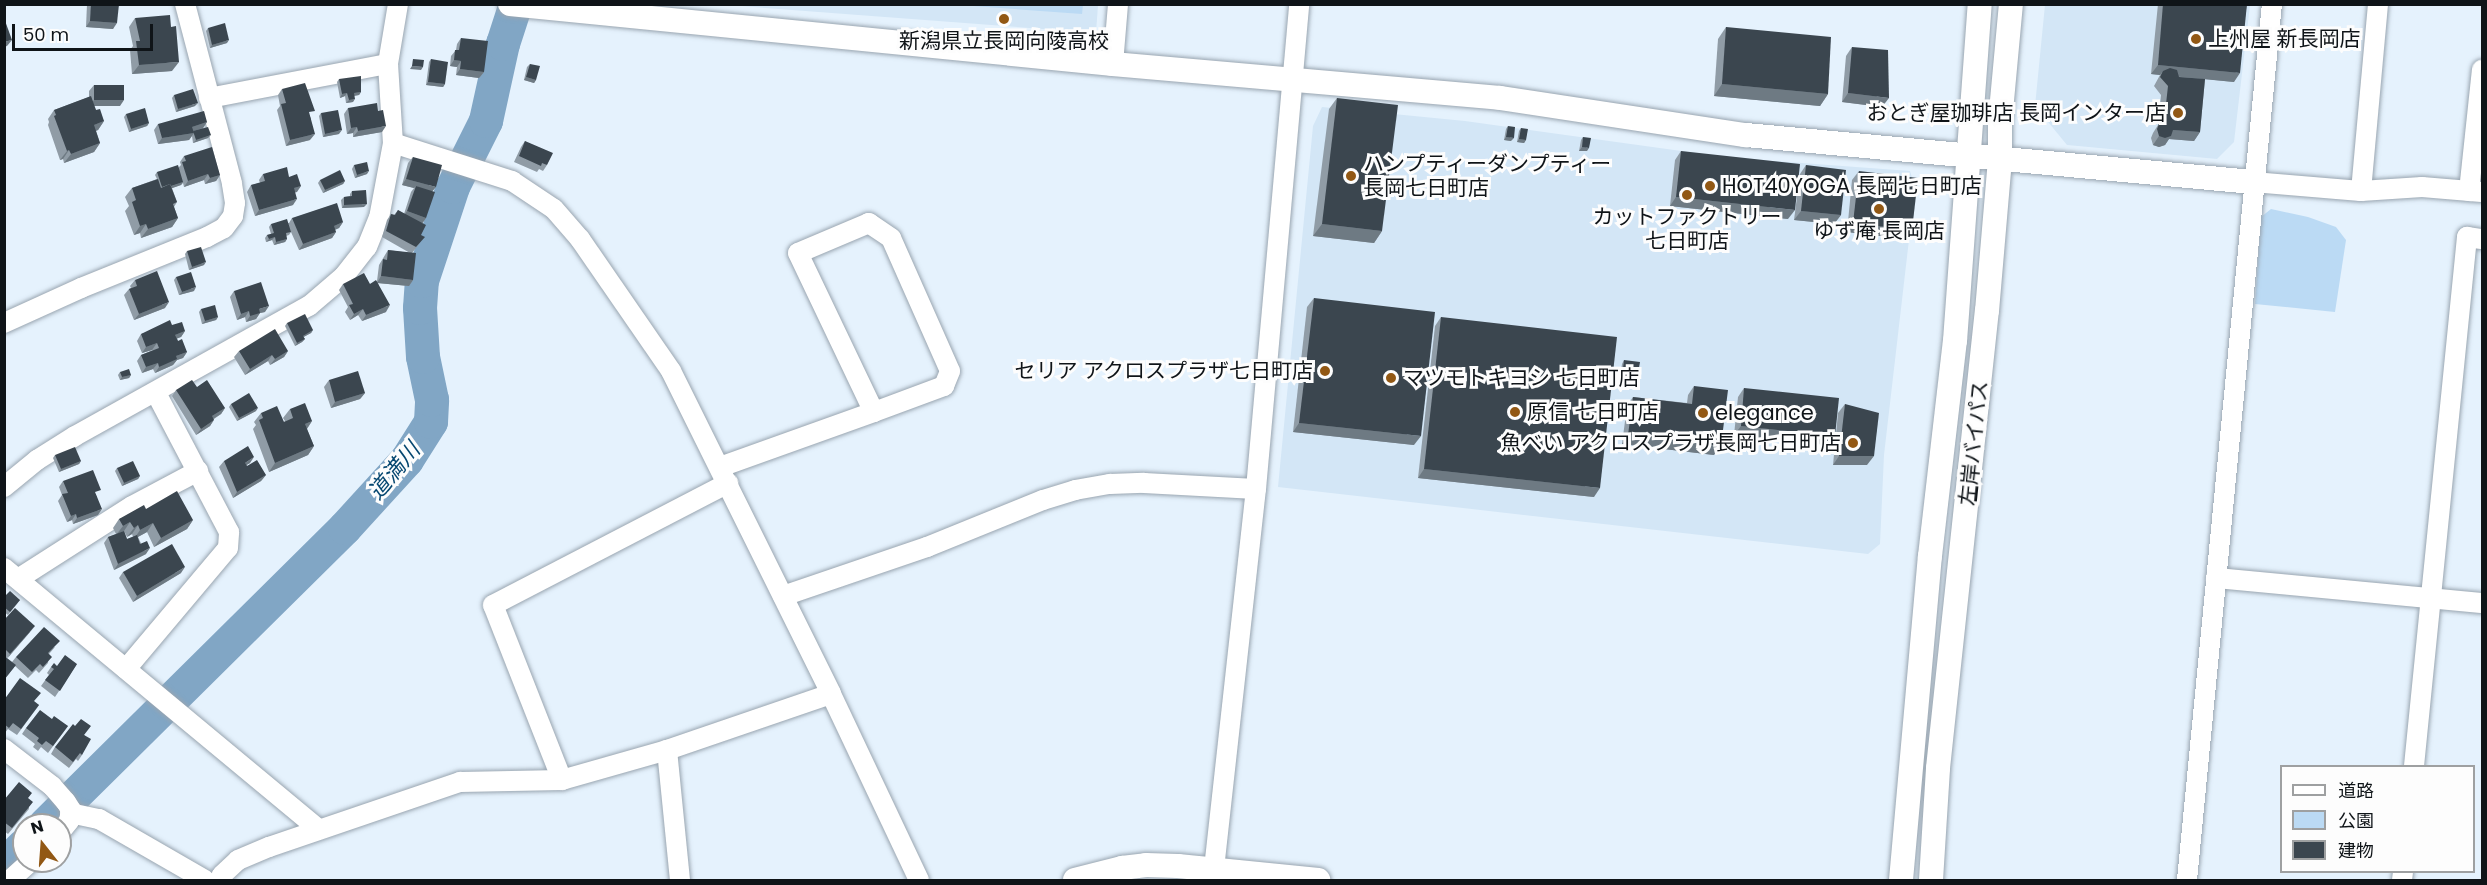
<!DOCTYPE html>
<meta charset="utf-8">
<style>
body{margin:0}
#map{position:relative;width:2487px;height:885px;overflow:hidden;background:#e5f2fd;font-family:Poppins,"Noto Sans JP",sans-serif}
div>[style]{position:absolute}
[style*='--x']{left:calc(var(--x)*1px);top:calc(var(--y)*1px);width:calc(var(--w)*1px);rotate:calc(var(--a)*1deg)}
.built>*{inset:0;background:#d3e6f6}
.green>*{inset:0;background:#bbdaf4}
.river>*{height:34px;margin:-17px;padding:0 17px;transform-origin:17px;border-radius:17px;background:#81a6c5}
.roads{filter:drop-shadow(0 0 2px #99a5b0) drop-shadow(0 0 2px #99a5b0)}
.minor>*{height:20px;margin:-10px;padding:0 10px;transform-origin:10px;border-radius:10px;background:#fff}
.tertiary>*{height:24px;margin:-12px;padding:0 12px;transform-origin:12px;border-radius:12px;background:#fff}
.wall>*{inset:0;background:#909ca6}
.shaded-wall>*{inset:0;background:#6e7a83}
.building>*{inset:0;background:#3b464f}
.dots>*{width:16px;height:16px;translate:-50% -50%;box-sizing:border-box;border:3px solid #fdfdfd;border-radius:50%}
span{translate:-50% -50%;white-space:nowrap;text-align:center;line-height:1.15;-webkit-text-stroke:6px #fdfdfd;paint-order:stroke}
.poi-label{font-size:21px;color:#0f1418}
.left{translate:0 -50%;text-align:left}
.right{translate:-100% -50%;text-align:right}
.street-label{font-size:21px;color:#0f1418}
.water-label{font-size:22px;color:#064770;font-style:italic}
.frame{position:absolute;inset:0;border:6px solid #0f1418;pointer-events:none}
.legend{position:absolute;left:2280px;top:765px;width:195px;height:108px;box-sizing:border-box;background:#fdfdfd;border:2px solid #9ea0a1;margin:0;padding:8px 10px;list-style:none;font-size:18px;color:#0f1418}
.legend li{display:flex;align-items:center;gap:12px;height:30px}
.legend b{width:30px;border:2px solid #9ea0a1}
.north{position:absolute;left:12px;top:813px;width:60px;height:60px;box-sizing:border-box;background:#fdfdfd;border:2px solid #9ea0a1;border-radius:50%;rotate:343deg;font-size:16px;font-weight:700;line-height:24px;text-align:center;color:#0f1418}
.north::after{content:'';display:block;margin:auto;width:21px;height:27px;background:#925814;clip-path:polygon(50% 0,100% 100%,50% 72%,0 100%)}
.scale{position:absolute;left:12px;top:24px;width:141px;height:27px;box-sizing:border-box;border:3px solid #0f1418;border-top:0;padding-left:8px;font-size:18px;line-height:21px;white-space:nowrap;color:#0f1418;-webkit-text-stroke:4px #fdfdfd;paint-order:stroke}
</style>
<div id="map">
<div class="built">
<i style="clip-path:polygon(727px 5px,1098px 5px,1096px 33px)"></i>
<i style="clip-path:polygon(2045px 5px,2250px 5px,2234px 142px,2217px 159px,2067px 145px,2035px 106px)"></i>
<i style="clip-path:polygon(1322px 107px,1465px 121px,1732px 158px,1910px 171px,1915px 188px,1884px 455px,1880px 544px,1868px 554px,1278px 487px,1313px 126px)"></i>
</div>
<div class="green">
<i style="clip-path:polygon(959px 5px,1083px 5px,1082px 14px)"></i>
<i style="clip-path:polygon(2271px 209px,2308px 217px,2336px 227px,2346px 240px,2335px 312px,2255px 304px,2261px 217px)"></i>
</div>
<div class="river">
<i style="--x:45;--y:825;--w:422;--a:-44.7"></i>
<i style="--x:345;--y:528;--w:92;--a:-47.6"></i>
<i style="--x:407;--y:460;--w:45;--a:-57.7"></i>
<i style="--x:431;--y:422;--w:22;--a:-87"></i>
<i style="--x:432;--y:400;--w:44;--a:-101.8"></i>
<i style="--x:423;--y:357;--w:49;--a:-93.5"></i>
<i style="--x:420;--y:308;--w:27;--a:-86"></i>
<i style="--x:422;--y:281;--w:99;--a:-71.7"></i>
<i style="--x:453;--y:187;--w:74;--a:-63.4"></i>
<i style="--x:486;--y:121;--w:79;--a:-77.6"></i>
<i style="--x:503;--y:44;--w:42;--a:-72"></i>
<i style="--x:4;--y:865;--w:28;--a:-44"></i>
</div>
<div class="roads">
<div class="minor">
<i style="--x:398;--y:4;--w:61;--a:99.5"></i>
<i style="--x:388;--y:64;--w:79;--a:86.4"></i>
<i style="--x:393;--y:143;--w:125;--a:17.7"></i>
<i style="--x:512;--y:181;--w:50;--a:33.7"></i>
<i style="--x:554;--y:209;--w:40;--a:49"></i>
<i style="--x:580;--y:239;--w:160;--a:55.4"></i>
<i style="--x:671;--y:371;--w:360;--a:63.6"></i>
<i style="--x:831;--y:694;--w:206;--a:64.7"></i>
<i style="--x:1113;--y:64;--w:60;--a:-85.2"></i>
<i style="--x:209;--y:98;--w:182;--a:-10.8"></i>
<i style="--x:2253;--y:182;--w:108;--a:4.8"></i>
<i style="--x:2361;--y:191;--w:61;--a:-3.8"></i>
<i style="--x:2422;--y:187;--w:60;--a:4.8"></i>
<i style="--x:2361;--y:191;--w:188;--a:-84.8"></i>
<i style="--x:2469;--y:191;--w:122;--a:-83.9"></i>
<i style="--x:4;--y:323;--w:85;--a:-24.4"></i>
<i style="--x:81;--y:288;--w:136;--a:-22"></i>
<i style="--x:207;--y:237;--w:19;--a:-28"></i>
<i style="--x:224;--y:228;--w:15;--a:-53"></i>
<i style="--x:233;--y:216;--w:13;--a:-81"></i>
<i style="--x:235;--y:203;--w:20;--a:-99"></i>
<i style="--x:232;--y:183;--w:185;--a:-104.7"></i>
<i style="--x:720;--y:467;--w:164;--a:-19.7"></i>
<i style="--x:874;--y:412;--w:75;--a:-20.4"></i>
<i style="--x:944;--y:386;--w:16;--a:-68"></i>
<i style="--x:950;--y:371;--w:145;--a:-113.9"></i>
<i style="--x:891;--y:238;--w:27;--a:-146"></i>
<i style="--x:869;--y:223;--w:77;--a:157.1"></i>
<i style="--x:798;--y:253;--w:176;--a:64.5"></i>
<i style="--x:4;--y:487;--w:43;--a:-39.3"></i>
<i style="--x:37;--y:460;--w:45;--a:-32.3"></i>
<i style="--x:75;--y:436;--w:268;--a:-29.1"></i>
<i style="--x:309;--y:306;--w:46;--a:-40.6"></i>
<i style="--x:344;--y:276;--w:37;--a:-52"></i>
<i style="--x:367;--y:247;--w:31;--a:-68"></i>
<i style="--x:379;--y:218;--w:76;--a:-79.4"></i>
<i style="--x:4;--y:568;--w:408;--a:39.7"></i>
<i style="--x:2216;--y:578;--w:267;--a:5.4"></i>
<i style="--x:18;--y:579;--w:135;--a:-32.6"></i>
<i style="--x:132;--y:506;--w:75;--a:-27.9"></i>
<i style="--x:783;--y:596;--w:152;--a:-18.8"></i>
<i style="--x:927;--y:547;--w:125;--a:-22.1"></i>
<i style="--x:1043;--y:500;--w:34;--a:-17"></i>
<i style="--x:1075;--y:490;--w:36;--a:-10"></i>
<i style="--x:1110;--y:484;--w:34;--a:-2"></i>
<i style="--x:1144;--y:483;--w:112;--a:3.1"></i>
<i style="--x:126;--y:669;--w:158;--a:-49.9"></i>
<i style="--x:228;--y:548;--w:16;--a:-86"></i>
<i style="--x:229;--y:532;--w:157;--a:-117.7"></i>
<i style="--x:4;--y:749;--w:61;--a:37.6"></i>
<i style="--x:52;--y:786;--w:21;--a:49"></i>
<i style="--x:66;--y:802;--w:9;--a:58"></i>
<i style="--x:71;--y:810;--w:11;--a:100"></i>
<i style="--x:69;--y:821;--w:14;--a:129"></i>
<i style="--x:667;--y:750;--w:131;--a:84.3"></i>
<i style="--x:2414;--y:766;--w:532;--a:-84.28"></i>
<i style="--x:2467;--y:237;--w:15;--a:8"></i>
<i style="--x:562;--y:780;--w:188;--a:-111.5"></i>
<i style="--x:493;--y:605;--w:265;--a:-27.4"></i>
<i style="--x:70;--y:813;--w:30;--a:12"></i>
<i style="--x:99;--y:819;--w:122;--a:29.9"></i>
<i style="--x:1214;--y:869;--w:382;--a:-83.7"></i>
<i style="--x:1256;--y:489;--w:487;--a:-84.9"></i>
<i style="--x:10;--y:880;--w:28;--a:-42"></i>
<i style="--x:220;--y:880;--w:5;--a:-68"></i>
<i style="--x:222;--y:875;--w:22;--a:-43"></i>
<i style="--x:238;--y:860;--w:34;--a:-23"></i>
<i style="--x:269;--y:847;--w:202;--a:-18.8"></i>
<i style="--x:460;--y:782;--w:102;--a:-1.1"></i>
<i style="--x:562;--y:780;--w:109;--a:-15.9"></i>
<i style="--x:667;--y:750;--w:173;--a:-18.9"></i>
<i style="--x:2187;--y:880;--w:880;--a:-84.46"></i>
<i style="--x:2402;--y:880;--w:8;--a:-83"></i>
</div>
<div class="tertiary">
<i style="--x:510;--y:4;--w:606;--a:5.68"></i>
<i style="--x:1113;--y:64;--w:388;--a:5"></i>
<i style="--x:1500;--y:98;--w:249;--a:8.6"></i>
<i style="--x:1746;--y:135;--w:509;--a:5.3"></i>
<i style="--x:1075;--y:880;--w:49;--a:-14.3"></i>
<i style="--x:1122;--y:868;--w:24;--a:-7"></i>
<i style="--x:1146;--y:865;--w:32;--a:2"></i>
<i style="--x:1178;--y:866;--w:141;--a:5.7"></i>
<i style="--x:1901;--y:880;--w:325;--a:-84.9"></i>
<i style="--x:1930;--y:556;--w:216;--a:-83.4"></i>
<i style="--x:1955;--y:341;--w:338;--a:-85.8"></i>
<i style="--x:1931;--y:880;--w:112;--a:-86.4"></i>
<i style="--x:1938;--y:768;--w:460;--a:-83.9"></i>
<i style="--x:1987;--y:311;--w:153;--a:-85.1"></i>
<i style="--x:2000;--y:159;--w:37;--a:-90"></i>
<i style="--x:2000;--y:122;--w:119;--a:-84.7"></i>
</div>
</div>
<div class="wall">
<i style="clip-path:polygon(87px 4px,119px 4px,113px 29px,86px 27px)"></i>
<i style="clip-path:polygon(2158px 4px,2247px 4px,2234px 82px,2205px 79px,2200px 132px,2194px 141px,2169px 139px,2165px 145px,2159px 147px,2153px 145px,2151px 138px,2153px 133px,2158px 125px,2161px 95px,2154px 86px,2160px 75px,2151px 74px)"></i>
<i style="clip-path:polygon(135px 18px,172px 71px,132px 74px,130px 50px,133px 46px,129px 27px)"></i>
<i style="clip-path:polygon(1726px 27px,1828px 94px,1820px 106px,1714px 96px,1718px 39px)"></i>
<i style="clip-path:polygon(208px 28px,227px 43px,210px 48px,206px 31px)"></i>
<i style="clip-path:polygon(461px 38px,484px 72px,479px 78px,456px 75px,457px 67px,450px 66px,451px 56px,456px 50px,457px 44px)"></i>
<i style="clip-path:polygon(1852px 47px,1882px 107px,1842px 102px,1846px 56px)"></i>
<i style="clip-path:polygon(431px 59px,445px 84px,443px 87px,426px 85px,429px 62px)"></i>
<i style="clip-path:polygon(530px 64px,536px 80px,534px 83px,524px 80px,527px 67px)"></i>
<i style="clip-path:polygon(339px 79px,361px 92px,359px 95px,354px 96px,353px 102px,346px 103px,345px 96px,340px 98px,337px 82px)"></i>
<i style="clip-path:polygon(94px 85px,120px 106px,94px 106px,96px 110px,104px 121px,98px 130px,96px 131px,100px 143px,94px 152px,64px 163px,63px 159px,60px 160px,48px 125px,49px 122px,48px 119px,54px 110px,89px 97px,89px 91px)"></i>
<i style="clip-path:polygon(282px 89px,311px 118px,310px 140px,286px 146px,277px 110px,280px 106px,278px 95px)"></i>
<i style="clip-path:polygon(174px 95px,195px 106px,176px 112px,172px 98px)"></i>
<i style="clip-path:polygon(1337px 98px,1382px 231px,1374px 243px,1313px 236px,1329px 109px)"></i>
<i style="clip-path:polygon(348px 108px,378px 111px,382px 132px,353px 137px,353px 133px,347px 134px,344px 114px)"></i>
<i style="clip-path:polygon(321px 113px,339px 134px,323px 137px,319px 116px)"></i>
<i style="clip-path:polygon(126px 114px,149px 123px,147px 126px,129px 132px,124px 117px)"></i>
<i style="clip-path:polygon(207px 122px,203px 128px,208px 138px,193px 143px,192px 136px,189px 140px,158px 144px,154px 130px,158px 124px)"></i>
<i style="clip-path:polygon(1508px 126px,1511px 141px,1504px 140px,1506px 129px)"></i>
<i style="clip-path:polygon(1521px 128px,1526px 140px,1524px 143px,1517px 142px,1519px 131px)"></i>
<i style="clip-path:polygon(1583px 137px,1587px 151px,1579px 151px,1581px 140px)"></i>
<i style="clip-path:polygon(525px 141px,547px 165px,543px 171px,539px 169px,537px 172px,514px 162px,521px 147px)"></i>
<i style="clip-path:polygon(1681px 151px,1788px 219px,1670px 206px,1675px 160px)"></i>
<i style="clip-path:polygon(184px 156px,220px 175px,216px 181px,205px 184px,204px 180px,184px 187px,183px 183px,181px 185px,172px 188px,177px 202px,174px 207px,178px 218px,172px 227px,141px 238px,140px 233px,134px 235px,125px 211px,129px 206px,125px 197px,132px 188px,157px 179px,155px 175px,157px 172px,178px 168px,181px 165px,180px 162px)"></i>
<i style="clip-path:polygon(413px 157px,432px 191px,426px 218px,422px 223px,420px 243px,412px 253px,413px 280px,409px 286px,378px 283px,386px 312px,362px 321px,358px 315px,350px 320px,345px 312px,348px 307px,339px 290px,343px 284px,370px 284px,377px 281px,379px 265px,388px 250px,410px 253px,382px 237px,387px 220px,391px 214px,394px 215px,398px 210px,404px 214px,411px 192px,414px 188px,402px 185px,408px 163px)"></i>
<i style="clip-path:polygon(354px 165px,367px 174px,355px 178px,352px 169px)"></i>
<i style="clip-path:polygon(1806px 165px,1841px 215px,1834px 224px,1794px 220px,1800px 174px)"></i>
<i style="clip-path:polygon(1859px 171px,1905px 239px,1847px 232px,1852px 180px)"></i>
<i style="clip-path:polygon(263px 174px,289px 177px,301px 186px,295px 192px,293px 205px,255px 216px,247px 192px,251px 185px,260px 183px,259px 180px)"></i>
<i style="clip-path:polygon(320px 180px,345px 181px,343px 184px,323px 193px,318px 183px)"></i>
<i style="clip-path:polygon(352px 191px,364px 207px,342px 208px,341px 200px,344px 197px,350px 196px,350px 194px)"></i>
<i style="clip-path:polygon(292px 218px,343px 222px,339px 228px,335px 230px,336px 232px,332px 238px,299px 250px,291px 232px,289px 235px,286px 236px,287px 239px,285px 242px,274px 245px,272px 240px,266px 242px,265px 238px,267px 235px,271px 234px,269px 227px,271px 224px,289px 223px)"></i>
<i style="clip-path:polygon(187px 251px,204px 265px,189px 270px,185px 254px)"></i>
<i style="clip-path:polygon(176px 277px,194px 291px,179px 295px,174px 280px)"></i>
<i style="clip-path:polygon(135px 280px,165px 308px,134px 320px,124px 295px,129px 289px,131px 288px,130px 286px)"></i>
<i style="clip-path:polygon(234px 291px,265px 312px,260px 313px,256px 319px,246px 322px,245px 317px,237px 320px,230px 297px)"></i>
<i style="clip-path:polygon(1314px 298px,1414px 445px,1293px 432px,1307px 307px)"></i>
<i style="clip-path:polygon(201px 309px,218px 317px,216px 320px,202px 324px,199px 312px)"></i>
<i style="clip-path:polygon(1441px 317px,1594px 497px,1418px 478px,1435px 326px)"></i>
<i style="clip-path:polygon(287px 323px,313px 330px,311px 333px,303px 337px,305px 339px,302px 342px,295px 346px,285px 326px)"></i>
<i style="clip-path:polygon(172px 325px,185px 331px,181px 337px,177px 338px,178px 341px,187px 352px,183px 358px,177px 360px,173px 365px,155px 373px,153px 369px,142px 373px,137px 361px,141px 355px,153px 350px,152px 350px,142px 353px,137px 341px,141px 334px)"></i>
<i style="clip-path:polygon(239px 351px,288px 351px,284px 357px,270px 365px,268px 361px,245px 375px,234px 357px)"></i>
<i style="clip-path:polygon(1624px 360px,1635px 383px,1620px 381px,1622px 364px)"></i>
<i style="clip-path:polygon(120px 372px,131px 375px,129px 378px,120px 380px,118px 375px)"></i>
<i style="clip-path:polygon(329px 380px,365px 393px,360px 399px,331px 408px,324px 387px)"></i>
<i style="clip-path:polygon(1694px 386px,1714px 455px,1622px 444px,1627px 406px,1633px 397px,1687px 403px,1688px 395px)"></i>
<i style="clip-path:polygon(197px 387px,225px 408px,221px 414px,214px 419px,210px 426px,196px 435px,172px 396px,176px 390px)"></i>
<i style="clip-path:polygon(1744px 388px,1828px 445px,1734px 435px,1738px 397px)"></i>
<i style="clip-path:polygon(231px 404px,256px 411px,237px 421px,229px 407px)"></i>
<i style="clip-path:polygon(1845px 404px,1867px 465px,1833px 465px,1838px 413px)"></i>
<i style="clip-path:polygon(290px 409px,312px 421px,307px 429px,314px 446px,308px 455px,269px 472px,253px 429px,256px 425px,254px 422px,261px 413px,284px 422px,285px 421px,283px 418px)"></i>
<i style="clip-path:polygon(55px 455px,81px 461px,79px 464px,59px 472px,53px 458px)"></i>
<i style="clip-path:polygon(224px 461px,250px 463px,246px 465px,266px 475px,261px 481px,233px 498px,219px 467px)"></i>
<i style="clip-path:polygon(117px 468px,140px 476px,138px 479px,122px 486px,115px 471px)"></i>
<i style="clip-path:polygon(63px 481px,97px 496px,98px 515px,73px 524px,72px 520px,67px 522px,58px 501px,62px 495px,59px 487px)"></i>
<i style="clip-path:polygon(evenodd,146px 509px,193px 520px,187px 529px,154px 547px,147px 532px,138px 537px,146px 554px,114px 570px,104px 543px,108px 537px,116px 534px,113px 528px,119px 519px,146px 509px,124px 531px,127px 537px,132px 534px,133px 537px,127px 539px,124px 531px)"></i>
<i style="clip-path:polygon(123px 572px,181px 573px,133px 602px,119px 578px)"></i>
<i style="clip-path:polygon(4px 597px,20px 600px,8px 615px,4px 612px)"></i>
<i style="clip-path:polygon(4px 620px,30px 632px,7px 658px,12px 662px,16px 657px,55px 647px,49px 654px,48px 663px,39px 673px,36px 670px,28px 678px,15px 666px,4px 680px)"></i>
<i style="clip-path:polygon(77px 664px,55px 697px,41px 686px,49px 675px,47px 673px,51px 667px)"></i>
<i style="clip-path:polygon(4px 700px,34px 702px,39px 705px,17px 735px,8px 729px,4px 734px)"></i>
<i style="clip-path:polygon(52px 719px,68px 726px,48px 753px,41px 747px,38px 751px,33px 747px,35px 744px,22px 734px,26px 728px)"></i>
<i style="clip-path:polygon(85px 735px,82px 755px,78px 761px,76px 759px,69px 768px,51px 754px,55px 747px)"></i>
<i style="clip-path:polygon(29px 799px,29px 809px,8px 834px,4px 831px,4px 800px)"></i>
</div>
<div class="shaded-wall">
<i style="clip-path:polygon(90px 21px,117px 23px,113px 29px,86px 27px)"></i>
<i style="clip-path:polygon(12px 40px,7px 46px,4px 47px,4px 42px)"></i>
<i style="clip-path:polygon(229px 40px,227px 43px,210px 48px,212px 45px)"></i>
<i style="clip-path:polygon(454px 60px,461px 61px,457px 67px,450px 66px)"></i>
<i style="clip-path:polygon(179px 62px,172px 71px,132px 74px,139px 65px)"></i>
<i style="clip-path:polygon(2158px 65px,2240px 73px,2234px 82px,2161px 75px,2163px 71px,2160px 75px,2151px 74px)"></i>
<i style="clip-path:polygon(412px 66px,423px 67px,421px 70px,410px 69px)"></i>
<i style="clip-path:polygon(460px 69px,484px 72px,479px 78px,456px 75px)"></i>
<i style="clip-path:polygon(526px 77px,536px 80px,534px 83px,524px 80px)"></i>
<i style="clip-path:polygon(428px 82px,445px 84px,443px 87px,426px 85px)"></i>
<i style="clip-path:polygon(1722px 84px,1828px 94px,1820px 106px,1714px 96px)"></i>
<i style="clip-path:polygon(361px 92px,359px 95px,352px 96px,354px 93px)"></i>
<i style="clip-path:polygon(347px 93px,345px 96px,340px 98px,342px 94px)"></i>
<i style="clip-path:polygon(1848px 93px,1889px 98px,1882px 107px,1842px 102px)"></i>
<i style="clip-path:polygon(355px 99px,353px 102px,346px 103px,349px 100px)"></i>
<i style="clip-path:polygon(94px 100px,124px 100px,120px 106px,89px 106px)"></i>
<i style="clip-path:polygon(198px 103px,195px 106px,176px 112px,178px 109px)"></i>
<i style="clip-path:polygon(104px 121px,98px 130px,87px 134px,94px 125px)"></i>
<i style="clip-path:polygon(207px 122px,203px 128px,187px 133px,192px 127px)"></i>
<i style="clip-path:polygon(149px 123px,147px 126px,129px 132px,131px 129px)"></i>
<i style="clip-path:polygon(386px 126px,382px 132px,353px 137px,358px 131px)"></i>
<i style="clip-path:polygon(357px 127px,353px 133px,347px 134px,351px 128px)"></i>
<i style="clip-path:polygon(342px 130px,339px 134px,323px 137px,325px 134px)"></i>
<i style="clip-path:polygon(2173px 130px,2200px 132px,2194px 141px,2169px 139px,2165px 145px,2159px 147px,2153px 145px,2159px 136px)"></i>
<i style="clip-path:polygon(194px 133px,189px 140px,158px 144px,162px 138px)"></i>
<i style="clip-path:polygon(315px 134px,310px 140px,286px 146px,290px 140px)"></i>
<i style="clip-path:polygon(211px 135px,208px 138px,193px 143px,196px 140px)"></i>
<i style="clip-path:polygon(1506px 137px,1514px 138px,1511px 141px,1504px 140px)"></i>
<i style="clip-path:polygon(1519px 139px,1526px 140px,1524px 143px,1517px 142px)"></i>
<i style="clip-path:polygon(100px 143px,94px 152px,64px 163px,71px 154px)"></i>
<i style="clip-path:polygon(1582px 147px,1589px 148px,1587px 151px,1579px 151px)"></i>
<i style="clip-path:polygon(69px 150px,63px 159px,60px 160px,67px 151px)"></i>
<i style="clip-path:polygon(369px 171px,367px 174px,355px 178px,357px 175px)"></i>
<i style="clip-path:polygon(208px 174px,204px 180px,184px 187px,188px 181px)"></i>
<i style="clip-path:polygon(220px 175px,216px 181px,205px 184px,210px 178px)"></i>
<i style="clip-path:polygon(406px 179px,436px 187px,431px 193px,416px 186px,414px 188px,402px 185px)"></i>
<i style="clip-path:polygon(345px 181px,343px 184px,323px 193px,325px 190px)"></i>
<i style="clip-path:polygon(183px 182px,181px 185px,161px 192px,163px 189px)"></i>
<i style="clip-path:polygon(301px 186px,297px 192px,290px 194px,294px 188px)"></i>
<i style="clip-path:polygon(1676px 197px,1795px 210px,1788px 219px,1670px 206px)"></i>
<i style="clip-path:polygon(297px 199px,293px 205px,255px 216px,259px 210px)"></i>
<i style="clip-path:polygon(367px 204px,364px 207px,342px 208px,344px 205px)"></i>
<i style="clip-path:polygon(407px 211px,426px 218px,422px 224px,403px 217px)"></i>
<i style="clip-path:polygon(1801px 211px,1841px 215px,1834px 224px,1794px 220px)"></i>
<i style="clip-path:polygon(178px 218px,172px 227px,141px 238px,148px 229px)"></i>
<i style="clip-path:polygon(343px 222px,339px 228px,329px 232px,334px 226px)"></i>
<i style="clip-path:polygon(1853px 223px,1912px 230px,1905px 239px,1847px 232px)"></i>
<i style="clip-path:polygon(146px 224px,140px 233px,134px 235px,140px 226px)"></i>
<i style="clip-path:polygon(1322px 224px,1382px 231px,1374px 243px,1313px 236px)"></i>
<i style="clip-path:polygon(336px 232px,332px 238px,299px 250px,303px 244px)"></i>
<i style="clip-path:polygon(275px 237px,272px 240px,266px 242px,269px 239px)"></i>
<i style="clip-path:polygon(287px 239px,285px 242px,274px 245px,276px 242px)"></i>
<i style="clip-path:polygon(206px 262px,204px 265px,189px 270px,192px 267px)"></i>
<i style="clip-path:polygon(381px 276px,413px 280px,409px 286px,377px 283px)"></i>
<i style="clip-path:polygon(196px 287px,194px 291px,179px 295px,182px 292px)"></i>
<i style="clip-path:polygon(169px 302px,165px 308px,134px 320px,139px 314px)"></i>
<i style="clip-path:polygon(390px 305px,386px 312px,362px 321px,366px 315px)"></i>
<i style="clip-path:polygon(269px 306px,265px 312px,260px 313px,256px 319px,246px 322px,250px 316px,259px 309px)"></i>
<i style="clip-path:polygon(363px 309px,358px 315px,350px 320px,354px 314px)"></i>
<i style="clip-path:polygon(249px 311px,245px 317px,237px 320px,241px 314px)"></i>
<i style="clip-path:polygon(218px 317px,216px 320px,202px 324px,205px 321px)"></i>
<i style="clip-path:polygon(313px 330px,311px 333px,300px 339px,303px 336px)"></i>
<i style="clip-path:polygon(185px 331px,181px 337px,171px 341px,175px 335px)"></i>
<i style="clip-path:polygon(305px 339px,302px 342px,295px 346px,297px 343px)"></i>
<i style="clip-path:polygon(157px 343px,152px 350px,142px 353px,146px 347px)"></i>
<i style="clip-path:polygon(288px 351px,284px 357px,270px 365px,275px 359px)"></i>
<i style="clip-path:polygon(187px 352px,183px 358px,177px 360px,173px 365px,155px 373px,159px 367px,176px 356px)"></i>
<i style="clip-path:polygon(272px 355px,268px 361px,245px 375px,250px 369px)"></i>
<i style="clip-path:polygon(158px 363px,153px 369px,142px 373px,146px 367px)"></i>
<i style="clip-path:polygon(131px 375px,129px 378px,120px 380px,122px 377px)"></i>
<i style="clip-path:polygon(1622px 378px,1637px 380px,1635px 383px,1620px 381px)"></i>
<i style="clip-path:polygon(365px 393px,360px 399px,331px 408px,335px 402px)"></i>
<i style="clip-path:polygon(225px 408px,221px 414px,208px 422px,212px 416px)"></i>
<i style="clip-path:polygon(258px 408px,256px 411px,237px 421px,239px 418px)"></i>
<i style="clip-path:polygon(214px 420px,210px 426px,196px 435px,201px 429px)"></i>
<i style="clip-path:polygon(312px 421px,306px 430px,305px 424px)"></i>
<i style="clip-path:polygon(1299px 423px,1421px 436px,1414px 445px,1293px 432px)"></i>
<i style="clip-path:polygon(1741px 426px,1835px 436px,1828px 445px,1734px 435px)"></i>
<i style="clip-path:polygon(1628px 435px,1721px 446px,1714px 455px,1622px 444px)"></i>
<i style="clip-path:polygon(314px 446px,308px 455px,269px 472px,275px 463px)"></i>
<i style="clip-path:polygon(1839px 456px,1874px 456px,1867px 465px,1833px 465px)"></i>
<i style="clip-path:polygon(254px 457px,250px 463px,240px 469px,245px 463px)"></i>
<i style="clip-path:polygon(81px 461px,79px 464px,59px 472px,61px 469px)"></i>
<i style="clip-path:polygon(1424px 469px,1600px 488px,1594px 497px,1418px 478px)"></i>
<i style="clip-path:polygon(266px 475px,261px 481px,233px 498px,237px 492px)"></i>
<i style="clip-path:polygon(140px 476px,138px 479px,122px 486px,124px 483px)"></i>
<i style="clip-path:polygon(102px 509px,98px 515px,73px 524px,77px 518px)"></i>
<i style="clip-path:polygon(76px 514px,72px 520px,67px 522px,71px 516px)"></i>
<i style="clip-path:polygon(193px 520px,187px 529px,154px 547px,161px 538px)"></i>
<i style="clip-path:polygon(130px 522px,124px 531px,116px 535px,123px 526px)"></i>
<i style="clip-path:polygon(153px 523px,147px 532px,134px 539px,140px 530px)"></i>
<i style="clip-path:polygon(138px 525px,132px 534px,127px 537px,134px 528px)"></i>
<i style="clip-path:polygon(150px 548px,146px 554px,114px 570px,118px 564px)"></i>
<i style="clip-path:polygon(185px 567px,181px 573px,133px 602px,137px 596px)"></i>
<i style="clip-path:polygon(35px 626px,30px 632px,6px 660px,10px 654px)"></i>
</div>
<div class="building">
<i style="clip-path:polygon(91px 4px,119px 4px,117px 23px,90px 21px)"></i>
<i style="clip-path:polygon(2163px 4px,2247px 4px,2240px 73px,2158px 65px)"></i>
<i style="clip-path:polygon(170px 15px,171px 27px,176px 26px,179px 62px,139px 65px,136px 41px,140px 41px,135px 18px)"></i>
<i style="clip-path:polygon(4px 18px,12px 40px,4px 42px)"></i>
<i style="clip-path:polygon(225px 23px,229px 40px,212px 45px,208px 28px)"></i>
<i style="clip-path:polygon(1726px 27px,1831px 37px,1828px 94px,1722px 84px)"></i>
<i style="clip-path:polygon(461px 38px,488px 41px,484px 72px,460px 69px,461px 61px,454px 60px,455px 50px,459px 50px)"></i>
<i style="clip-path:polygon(1852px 47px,1888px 50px,1889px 98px,1848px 93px)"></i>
<i style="clip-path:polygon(413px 59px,424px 60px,423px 67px,412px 66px)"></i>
<i style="clip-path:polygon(431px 59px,448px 62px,445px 84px,428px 82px)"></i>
<i style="clip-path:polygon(530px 64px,540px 66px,536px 80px,526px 77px)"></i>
<i style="clip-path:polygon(2170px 68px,2177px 70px,2179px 77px,2205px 79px,2200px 132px,2173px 130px,2171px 136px,2165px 138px,2159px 136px,2157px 129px,2159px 124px,2164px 122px,2168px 86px,2160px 77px,2163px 71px)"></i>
<i style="clip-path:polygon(361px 76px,361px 92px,354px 93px,355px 99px,349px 100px,347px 93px,342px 94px,339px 79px)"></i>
<i style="clip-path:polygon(305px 83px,315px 111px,309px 112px,315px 134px,290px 140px,281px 104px,286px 103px,282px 89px)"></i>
<i style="clip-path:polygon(94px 85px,124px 85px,124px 100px,94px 100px)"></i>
<i style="clip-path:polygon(193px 89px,198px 103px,178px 109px,174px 95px)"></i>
<i style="clip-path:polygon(91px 96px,96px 110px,100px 109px,104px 121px,94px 125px,100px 143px,71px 154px,69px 150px,67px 151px,54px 116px,56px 115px,54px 110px)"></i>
<i style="clip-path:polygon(1337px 98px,1398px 105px,1382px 231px,1322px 224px)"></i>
<i style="clip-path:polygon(377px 103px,378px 111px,383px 110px,386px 126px,358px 131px,357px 127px,351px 128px,348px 108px)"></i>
<i style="clip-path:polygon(145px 108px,149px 123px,131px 129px,126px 114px)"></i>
<i style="clip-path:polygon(338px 110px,342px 130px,325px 134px,321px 113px)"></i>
<i style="clip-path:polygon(204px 111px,207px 122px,192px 127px,194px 133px,162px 138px,158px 124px)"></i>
<i style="clip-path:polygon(1508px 126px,1515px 127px,1514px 138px,1506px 137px)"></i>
<i style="clip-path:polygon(208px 127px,211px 135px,196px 140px,193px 131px)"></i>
<i style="clip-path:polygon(1521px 128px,1528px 129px,1526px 140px,1519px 139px)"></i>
<i style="clip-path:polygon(1583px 137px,1591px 138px,1589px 148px,1582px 147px)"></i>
<i style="clip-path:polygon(525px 141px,553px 153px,547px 165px,542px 163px,541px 166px,519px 156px)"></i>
<i style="clip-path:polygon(212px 147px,220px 175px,210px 178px,208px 174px,188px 181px,182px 162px,186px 161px,184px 156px)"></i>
<i style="clip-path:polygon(1681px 151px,1800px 164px,1795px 210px,1676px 197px)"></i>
<i style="clip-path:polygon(413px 157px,442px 165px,436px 187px,406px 179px)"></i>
<i style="clip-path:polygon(367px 162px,369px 171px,357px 175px,354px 165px)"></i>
<i style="clip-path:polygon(178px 165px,183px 182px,171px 186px,170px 184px,162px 187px,157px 172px)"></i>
<i style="clip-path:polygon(1806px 165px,1846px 170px,1841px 215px,1801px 211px)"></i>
<i style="clip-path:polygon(287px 167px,289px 177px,297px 174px,301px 186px,294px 188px,297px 199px,259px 210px,251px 185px,265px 181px,263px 174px)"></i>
<i style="clip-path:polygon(340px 170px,345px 181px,325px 190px,320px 180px)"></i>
<i style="clip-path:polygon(1859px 171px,1918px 178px,1912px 230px,1853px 223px)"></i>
<i style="clip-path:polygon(158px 179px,161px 188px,170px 184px,177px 202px,173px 204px,178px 218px,148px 229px,146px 224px,140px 226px,132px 202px,136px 200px,132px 188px)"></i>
<i style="clip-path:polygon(416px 186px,435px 192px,426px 218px,407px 211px)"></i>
<i style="clip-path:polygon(366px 190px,367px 204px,344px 205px,344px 197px,352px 196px,352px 191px)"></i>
<i style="clip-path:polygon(337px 203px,343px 222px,334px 226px,336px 232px,303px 244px,292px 218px)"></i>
<i style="clip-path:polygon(398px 210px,426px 225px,421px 235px,425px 237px,416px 247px,386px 231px,391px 214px,395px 215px)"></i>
<i style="clip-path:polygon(287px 219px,291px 232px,286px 233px,287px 239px,276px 242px,275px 237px,269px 239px,267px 235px,274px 233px,271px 224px)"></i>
<i style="clip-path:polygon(201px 247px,206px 262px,192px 267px,187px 251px)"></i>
<i style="clip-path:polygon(388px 250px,416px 253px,413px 280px,381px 276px,383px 259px,387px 260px)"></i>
<i style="clip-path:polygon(157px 271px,169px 302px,139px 314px,129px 289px,137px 286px,135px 280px)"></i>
<i style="clip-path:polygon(191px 272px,196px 287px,182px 292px,176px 277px)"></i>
<i style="clip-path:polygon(364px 273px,370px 284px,376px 280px,390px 305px,366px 315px,363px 309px,354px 314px,349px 305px,353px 304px,343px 284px)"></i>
<i style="clip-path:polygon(261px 282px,269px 306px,259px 309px,260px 313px,250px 316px,249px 311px,241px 314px,234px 291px)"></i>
<i style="clip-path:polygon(1314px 298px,1435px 312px,1421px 436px,1299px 423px)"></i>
<i style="clip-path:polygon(215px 305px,218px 317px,205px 321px,201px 309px)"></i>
<i style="clip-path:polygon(305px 314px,313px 330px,303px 336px,305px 339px,297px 343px,287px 323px)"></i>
<i style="clip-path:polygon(1441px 317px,1617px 337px,1600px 488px,1424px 469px)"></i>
<i style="clip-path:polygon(170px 320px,172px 325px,182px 322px,185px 331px,175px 335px,178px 341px,182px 339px,187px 352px,176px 356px,177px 359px,159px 367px,158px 363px,146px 367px,141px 355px,159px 348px,157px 343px,146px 347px,141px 334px)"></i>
<i style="clip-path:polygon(275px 329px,288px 351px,275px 359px,272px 355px,250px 369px,239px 351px)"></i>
<i style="clip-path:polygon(1624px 360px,1640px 362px,1637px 380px,1622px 378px)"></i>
<i style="clip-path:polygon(129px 369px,131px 375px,122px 377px,120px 372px)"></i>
<i style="clip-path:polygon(358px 371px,365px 393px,335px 402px,329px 380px)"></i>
<i style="clip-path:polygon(192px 380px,197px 387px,207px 380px,225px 408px,212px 416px,214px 420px,201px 429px,176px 390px)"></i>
<i style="clip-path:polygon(1694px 386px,1728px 390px,1721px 446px,1628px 435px,1633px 397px,1692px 404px)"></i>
<i style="clip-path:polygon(1744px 388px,1839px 398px,1835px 436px,1741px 426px)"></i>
<i style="clip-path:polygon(249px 393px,258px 408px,239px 418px,231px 404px)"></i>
<i style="clip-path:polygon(305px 403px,312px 421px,305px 424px,314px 446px,275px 463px,259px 420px,263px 418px,261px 413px,277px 406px,284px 422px,293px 418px,290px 409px)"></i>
<i style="clip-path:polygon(1845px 404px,1879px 413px,1874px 456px,1839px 456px)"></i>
<i style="clip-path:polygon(248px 446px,254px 457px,245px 463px,247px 466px,257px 460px,266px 475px,237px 492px,224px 461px)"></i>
<i style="clip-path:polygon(75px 447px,81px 461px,61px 469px,55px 455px)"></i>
<i style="clip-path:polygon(133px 461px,140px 476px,124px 483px,117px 468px)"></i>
<i style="clip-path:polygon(93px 470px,101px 490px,95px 492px,102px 509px,77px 518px,76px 514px,71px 516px,62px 494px,68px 493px,63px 481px)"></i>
<i style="clip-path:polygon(177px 491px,193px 520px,161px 538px,153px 523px,140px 530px,138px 525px,134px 528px,130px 522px,123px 526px,119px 519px,144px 505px,146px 509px)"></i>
<i style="clip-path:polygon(124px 531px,127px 539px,137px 535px,140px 544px,147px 541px,150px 548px,118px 564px,108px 537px)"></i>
<i style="clip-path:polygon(172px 544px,185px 567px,137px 596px,123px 572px)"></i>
<i style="clip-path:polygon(10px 591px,20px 600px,10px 612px,4px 607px,4px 597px)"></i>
<i style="clip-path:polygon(15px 608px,35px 626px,10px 654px,4px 648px,4px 620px)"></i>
<i style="clip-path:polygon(44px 627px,60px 641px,48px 653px,52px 657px,43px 667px,40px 664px,32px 672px,16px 657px)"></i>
<i style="clip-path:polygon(65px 655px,77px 664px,60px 691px,45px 680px,54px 669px,51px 667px,54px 663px,57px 666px)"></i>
<i style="clip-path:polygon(4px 656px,16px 665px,4px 680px)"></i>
<i style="clip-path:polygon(20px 678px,41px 693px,34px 701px,39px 705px,21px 729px,13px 723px,9px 728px,4px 724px,4px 700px)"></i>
<i style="clip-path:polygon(40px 710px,52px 719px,54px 716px,68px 726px,53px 746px,46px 741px,42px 745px,37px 741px,39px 738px,26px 728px)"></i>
<i style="clip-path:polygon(81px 719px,91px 726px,84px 735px,91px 739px,82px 755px,80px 753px,73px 762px,55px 747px,73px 724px,75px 726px)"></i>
<i style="clip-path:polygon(19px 782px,32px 793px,28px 798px,33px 802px,12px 828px,4px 822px,4px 800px)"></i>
</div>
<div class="dots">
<i style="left:1004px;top:19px;background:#925814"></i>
<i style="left:2196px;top:39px;background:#925814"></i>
<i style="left:2178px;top:113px;background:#925814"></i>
<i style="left:1351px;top:176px;background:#925814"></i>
<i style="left:1710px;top:186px;background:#925814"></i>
<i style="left:1687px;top:195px;background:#925814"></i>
<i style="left:1879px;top:209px;background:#925814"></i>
<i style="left:1325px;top:371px;background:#925814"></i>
<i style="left:1391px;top:378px;background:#925814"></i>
<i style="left:1515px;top:412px;background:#925814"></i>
<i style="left:1703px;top:413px;background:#925814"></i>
<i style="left:1853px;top:443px;background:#925814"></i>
</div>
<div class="poi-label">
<span class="left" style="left:2208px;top:39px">上州屋 新長岡店</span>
<span style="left:1004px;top:41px">新潟県立長岡向陵高校</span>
<span class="right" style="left:2166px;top:113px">おとぎ屋珈琲店 長岡インター店</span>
<span class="left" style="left:1363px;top:176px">ハンプティーダンプティー<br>長岡七日町店</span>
<span class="left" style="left:1722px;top:186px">HOT40YOGA 長岡七日町店</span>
<span style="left:1687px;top:229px">カットファクトリー<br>七日町店</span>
<span style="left:1879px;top:231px">ゆず庵 長岡店</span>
<span class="right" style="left:1313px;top:371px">セリア アクロスプラザ七日町店</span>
<span class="left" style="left:1403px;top:378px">マツモトキヨシ 七日町店</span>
<span class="left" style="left:1527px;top:412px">原信 七日町店</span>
<span class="left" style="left:1715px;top:413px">elegance</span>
<span class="right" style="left:1841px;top:443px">魚べい アクロスプラザ長岡七日町店</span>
</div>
<div class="street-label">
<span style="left:1974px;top:443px;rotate:-84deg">左岸バイパス</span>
</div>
<div class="water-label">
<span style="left:394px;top:471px;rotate:-50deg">道満川</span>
</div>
<div class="frame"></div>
<ul class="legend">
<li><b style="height:8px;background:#fff"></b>道路</li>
<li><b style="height:16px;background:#bbdaf4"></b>公園</li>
<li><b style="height:16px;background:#3b464f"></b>建物</li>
</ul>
<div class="north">N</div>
<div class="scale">50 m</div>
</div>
